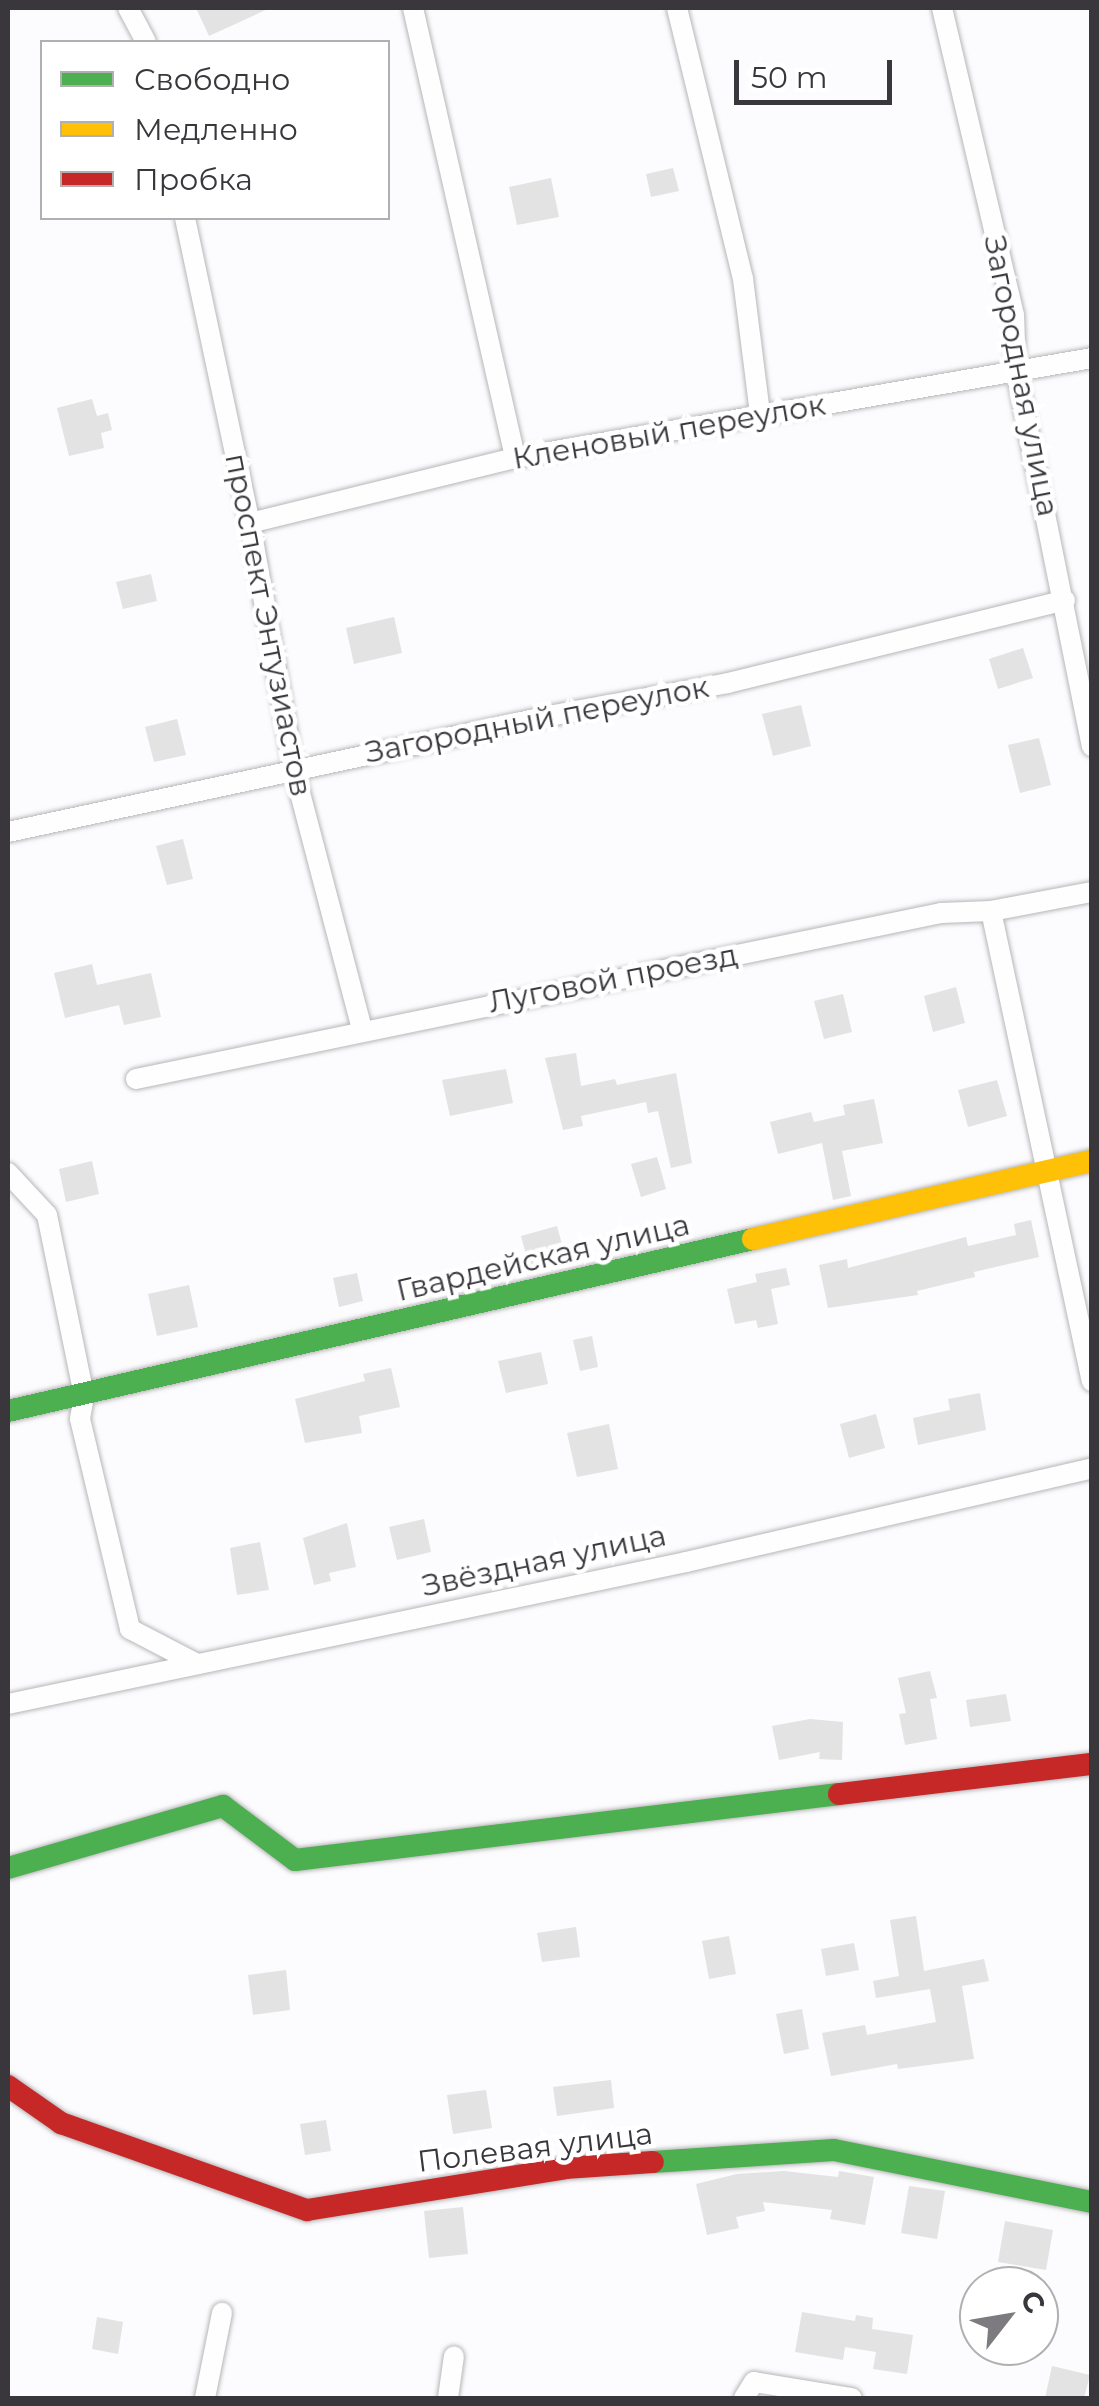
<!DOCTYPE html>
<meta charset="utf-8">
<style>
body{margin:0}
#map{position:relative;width:1099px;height:2406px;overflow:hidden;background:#fcfbfd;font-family:Montserrat,sans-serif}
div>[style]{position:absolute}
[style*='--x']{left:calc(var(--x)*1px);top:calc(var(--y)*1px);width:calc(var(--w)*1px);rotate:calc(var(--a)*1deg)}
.building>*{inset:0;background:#e2e3e2}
.roads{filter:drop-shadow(0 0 2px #b7b6b9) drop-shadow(0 0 2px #b7b6b9)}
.street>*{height:20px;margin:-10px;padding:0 10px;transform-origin:10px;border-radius:10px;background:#fffeff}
.fast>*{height:22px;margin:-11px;padding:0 11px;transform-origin:11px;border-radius:11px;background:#4caf50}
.slow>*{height:22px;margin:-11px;padding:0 11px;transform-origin:11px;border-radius:11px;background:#ffc107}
.jam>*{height:22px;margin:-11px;padding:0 11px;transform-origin:11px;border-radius:11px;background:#c62828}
span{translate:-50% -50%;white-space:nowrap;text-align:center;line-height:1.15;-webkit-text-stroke:9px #fff;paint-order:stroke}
.street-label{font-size:30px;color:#39363c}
.frame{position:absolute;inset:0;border:10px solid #39363c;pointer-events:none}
.legend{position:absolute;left:40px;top:40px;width:350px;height:180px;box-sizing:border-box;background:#fff;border:2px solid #b0afb1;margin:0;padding:12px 18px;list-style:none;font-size:30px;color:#39363c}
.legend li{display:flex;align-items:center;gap:20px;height:50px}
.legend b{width:50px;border:2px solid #b0afb1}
.north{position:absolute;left:959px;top:2266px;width:100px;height:100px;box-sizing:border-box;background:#fff;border:2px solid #b0afb1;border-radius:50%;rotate:59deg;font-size:28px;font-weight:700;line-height:40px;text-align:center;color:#39363c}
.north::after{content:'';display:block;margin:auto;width:35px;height:45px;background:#7d7b80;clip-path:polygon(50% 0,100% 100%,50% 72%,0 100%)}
.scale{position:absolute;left:734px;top:60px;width:158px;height:45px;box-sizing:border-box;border:5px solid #39363c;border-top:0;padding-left:12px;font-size:30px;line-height:35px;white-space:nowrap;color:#39363c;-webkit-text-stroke:8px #fff;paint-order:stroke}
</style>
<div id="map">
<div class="building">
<i style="clip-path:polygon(196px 8px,270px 8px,209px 36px)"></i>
<i style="clip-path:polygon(673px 168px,679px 191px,651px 197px,646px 174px)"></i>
<i style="clip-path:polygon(551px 178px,559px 217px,517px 225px,509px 187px)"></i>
<i style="clip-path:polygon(92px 399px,97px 416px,108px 413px,112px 430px,101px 433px,104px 448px,69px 456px,57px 408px)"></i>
<i style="clip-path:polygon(151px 574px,157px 601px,123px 609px,116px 582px)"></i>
<i style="clip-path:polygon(394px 617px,402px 653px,354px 664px,346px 628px)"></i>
<i style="clip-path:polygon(1023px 648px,1033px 678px,998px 689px,989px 659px)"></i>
<i style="clip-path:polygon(801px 705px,811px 746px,773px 756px,762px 714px)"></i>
<i style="clip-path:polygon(177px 719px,186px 755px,154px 762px,145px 727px)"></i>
<i style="clip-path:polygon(1039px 738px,1051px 785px,1020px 793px,1008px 745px)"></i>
<i style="clip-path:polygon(183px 839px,193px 879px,167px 885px,156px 846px)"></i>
<i style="clip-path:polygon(92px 964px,97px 985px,151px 973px,161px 1017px,124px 1025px,119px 1005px,65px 1018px,54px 973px)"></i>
<i style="clip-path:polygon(956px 987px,965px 1023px,933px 1032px,924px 996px)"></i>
<i style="clip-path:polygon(843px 994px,852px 1032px,824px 1039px,814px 1001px)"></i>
<i style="clip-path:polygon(576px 1053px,581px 1086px,615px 1079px,617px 1085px,676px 1073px,692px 1163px,671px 1168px,658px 1111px,648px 1113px,646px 1102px,581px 1116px,583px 1126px,563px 1130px,545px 1058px)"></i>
<i style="clip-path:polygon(506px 1069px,513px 1103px,450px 1116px,442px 1080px)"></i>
<i style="clip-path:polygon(997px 1080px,1007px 1116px,968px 1127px,958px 1090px)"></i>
<i style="clip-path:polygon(874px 1099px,883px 1143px,842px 1151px,851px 1196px,833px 1200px,822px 1143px,778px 1154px,770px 1122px,811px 1112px,814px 1122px,845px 1115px,843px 1105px)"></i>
<i style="clip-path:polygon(657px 1157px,666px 1189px,641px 1197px,631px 1164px)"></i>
<i style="clip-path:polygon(92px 1161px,99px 1194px,66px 1202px,59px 1169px)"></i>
<i style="clip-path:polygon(1031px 1220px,1039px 1257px,974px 1272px,975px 1277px,917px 1291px,918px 1295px,828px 1308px,819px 1265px,847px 1259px,848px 1268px,966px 1237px,968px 1246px,1016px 1235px,1014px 1224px)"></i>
<i style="clip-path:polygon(557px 1226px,565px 1255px,529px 1265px,521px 1236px)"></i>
<i style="clip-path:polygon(786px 1268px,790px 1285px,771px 1289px,778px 1324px,758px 1328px,756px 1320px,735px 1324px,727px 1289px,757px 1282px,755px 1274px)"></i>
<i style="clip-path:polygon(357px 1273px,363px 1301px,339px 1307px,333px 1278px)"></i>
<i style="clip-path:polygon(189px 1285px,198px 1327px,157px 1336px,148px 1294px)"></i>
<i style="clip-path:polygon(592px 1336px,598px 1367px,580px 1371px,573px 1340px)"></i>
<i style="clip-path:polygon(541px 1352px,548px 1384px,506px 1393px,498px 1361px)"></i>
<i style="clip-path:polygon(391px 1368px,400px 1407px,359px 1416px,362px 1433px,305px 1443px,295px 1399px,365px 1381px,363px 1374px)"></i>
<i style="clip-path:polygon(980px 1393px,986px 1430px,918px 1445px,913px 1418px,950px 1410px,948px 1399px)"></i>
<i style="clip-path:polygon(876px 1414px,885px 1448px,849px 1458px,840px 1424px)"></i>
<i style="clip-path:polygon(609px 1424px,618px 1469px,577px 1477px,567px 1433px)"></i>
<i style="clip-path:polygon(424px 1519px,431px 1552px,397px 1560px,389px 1527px)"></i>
<i style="clip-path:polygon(347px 1523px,356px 1567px,329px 1573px,331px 1581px,314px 1585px,303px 1538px)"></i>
<i style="clip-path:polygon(260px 1542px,269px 1590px,237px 1595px,230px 1548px)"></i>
<i style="clip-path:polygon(930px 1671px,937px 1698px,930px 1699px,937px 1739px,905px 1745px,899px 1714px,906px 1713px,898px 1678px)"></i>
<i style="clip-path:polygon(1006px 1694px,1011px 1721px,970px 1727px,966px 1700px)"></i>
<i style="clip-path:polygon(810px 1719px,843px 1722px,842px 1760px,819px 1759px,820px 1752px,779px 1760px,772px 1726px)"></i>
<i style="clip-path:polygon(916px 1916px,924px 1971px,984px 1959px,989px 1981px,962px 1986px,974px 2059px,898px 2069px,897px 2064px,831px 2076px,822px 2033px,865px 2025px,867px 2035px,936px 2022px,930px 1989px,876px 1998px,873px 1981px,899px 1976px,890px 1920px)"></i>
<i style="clip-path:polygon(576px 1927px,580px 1957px,542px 1962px,537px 1933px)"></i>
<i style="clip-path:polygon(729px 1936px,736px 1974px,709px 1979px,702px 1941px)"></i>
<i style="clip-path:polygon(854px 1943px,859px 1970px,826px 1976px,821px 1949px)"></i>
<i style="clip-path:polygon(286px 1970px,290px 2010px,253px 2015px,248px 1975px)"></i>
<i style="clip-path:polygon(802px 2009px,809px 2049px,784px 2054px,776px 2014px)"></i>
<i style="clip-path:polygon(611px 2080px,614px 2108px,557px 2116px,553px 2087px)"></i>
<i style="clip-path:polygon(486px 2090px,492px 2128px,453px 2134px,447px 2095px)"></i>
<i style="clip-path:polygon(326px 2120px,331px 2151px,305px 2155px,300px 2124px)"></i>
<i style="clip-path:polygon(784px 2171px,838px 2177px,839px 2171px,874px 2177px,865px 2225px,830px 2219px,832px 2210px,763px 2202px,765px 2211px,736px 2217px,739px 2228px,707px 2235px,696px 2184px,737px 2174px)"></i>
<i style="clip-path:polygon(909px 2186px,945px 2191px,937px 2239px,901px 2233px)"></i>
<i style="clip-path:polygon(463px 2207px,468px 2254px,429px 2258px,424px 2211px)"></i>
<i style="clip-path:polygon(1005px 2221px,1053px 2230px,1046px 2270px,998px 2262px)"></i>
<i style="clip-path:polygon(802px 2312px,855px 2321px,856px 2315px,873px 2318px,872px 2329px,913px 2335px,907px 2374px,873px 2369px,876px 2352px,845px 2347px,843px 2360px,795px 2352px)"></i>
<i style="clip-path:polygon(97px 2317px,123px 2322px,118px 2354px,92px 2349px)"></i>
<i style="clip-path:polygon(1052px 2366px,1090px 2375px,1084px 2398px,1045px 2398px)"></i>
</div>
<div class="roads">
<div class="street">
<i style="--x:128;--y:8;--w:38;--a:62"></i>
<i style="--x:413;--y:8;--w:461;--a:77.2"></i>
<i style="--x:677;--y:8;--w:279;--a:76.3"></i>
<i style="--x:743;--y:279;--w:136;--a:82.8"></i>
<i style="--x:942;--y:8;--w:315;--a:76.8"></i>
<i style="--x:1014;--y:315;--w:55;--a:87.9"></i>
<i style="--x:1016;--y:370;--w:384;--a:78.6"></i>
<i style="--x:185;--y:218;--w:312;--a:78"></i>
<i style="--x:250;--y:523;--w:251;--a:79.9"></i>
<i style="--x:294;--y:770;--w:269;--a:75.3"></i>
<i style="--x:250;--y:523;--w:273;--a:-13.8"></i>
<i style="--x:515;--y:458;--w:586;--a:-9.83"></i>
<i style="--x:8;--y:832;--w:558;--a:-12.09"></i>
<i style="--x:554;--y:715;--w:177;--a:-10.4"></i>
<i style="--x:728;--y:683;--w:347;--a:-13.8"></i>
<i style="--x:991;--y:911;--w:481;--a:77.9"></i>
<i style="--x:136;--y:1079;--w:822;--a:-11.65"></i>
<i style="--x:941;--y:913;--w:50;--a:-2.3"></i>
<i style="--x:991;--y:911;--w:103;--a:-10.7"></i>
<i style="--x:8;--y:1173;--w:57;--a:47.1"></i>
<i style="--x:47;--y:1215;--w:185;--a:78.4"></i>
<i style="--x:84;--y:1396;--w:23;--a:100"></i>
<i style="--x:80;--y:1419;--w:216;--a:76.6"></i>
<i style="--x:130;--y:1629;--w:76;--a:27.6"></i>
<i style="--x:8;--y:1704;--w:693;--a:-11.83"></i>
<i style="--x:686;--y:1562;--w:417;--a:-13"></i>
<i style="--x:205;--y:2398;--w:87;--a:-78.7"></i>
<i style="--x:448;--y:2398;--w:42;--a:-81.9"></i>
<i style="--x:744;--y:2398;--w:19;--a:-58"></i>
<i style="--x:754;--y:2382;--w:99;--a:9.3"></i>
</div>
<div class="fast">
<i style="--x:8;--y:1411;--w:765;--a:-13"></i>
<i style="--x:8;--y:1868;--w:224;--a:-16.1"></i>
<i style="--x:223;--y:1806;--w:90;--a:36.9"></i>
<i style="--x:295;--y:1860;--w:548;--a:-6.92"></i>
<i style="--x:653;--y:2162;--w:181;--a:-3.8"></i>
<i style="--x:834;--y:2150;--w:263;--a:11.4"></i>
</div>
<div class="slow">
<i style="--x:753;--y:1239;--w:348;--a:-13"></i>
</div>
<div class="jam">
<i style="--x:839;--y:1794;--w:255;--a:-6.8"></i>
<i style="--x:8;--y:2086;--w:65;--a:34.9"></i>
<i style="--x:61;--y:2123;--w:261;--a:19.5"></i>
<i style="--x:307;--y:2210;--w:261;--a:-9.2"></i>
<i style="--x:565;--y:2168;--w:88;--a:-3.9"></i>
</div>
</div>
<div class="street-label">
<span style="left:1021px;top:376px;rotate:79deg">Загородная улица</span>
<span style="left:669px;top:432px;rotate:-10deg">Кленовый переулок</span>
<span style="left:268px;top:625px;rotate:79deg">проспект Энтузиастов</span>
<span style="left:537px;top:720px;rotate:-11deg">Загородный переулок</span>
<span style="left:613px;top:979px;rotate:-11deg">Луговой проезд</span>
<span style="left:543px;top:1258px;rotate:-13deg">Гвардейская улица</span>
<span style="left:544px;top:1561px;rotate:-12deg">Звёздная улица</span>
<span style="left:535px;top:2148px;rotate:-7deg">Полевая улица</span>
</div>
<div class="frame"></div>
<ul class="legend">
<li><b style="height:12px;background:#4caf50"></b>Свободно</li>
<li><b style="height:12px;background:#ffc107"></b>Медленно</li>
<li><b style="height:12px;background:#c62828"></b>Пробка</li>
</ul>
<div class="north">С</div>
<div class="scale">50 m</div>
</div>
